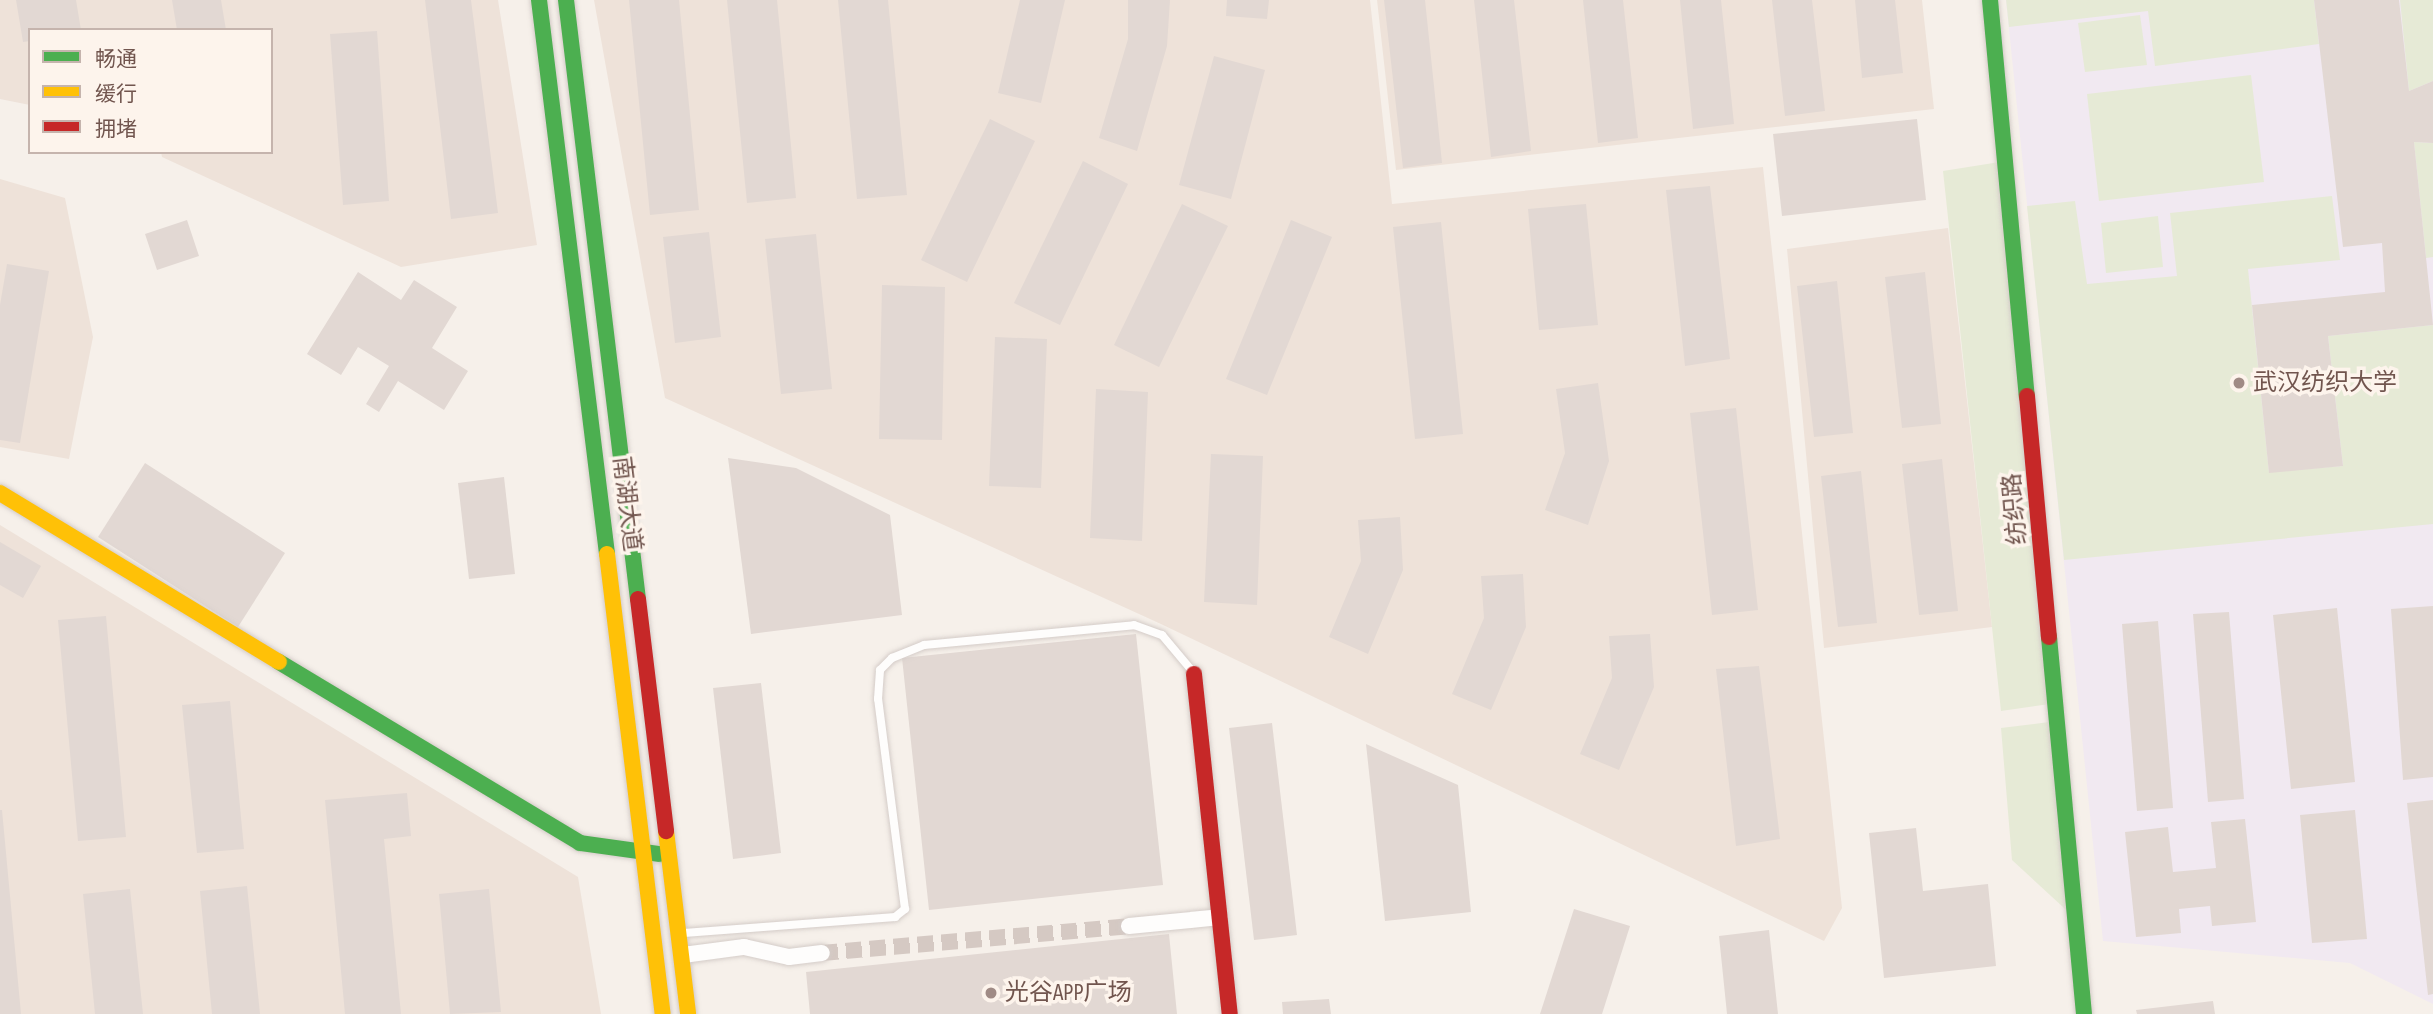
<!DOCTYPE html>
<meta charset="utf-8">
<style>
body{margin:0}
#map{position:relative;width:2433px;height:1014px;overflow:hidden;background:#f6f0ea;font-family:"Sofia Sans Condensed","Noto Sans SC",sans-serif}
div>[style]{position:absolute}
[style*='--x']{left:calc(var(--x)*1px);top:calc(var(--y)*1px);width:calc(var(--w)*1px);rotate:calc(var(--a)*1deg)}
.residential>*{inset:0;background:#eee2d9}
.education>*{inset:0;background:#f1e9f1}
.green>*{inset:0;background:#e6ead6}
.building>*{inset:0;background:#e2d8d3}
.street-tunnel>*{height:16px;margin-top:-8px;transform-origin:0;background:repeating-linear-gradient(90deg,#d5c9c3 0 16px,transparent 0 24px)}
.roads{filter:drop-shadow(0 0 2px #d4ccc8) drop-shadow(0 0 2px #d4ccc8)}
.lane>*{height:8px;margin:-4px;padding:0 4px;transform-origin:4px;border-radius:4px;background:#fefdfc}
.street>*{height:16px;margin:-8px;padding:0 8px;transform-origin:8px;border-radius:8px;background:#fefdfc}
.fast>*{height:16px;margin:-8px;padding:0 8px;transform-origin:8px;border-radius:8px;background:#4caf50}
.slow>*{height:16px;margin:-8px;padding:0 8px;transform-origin:8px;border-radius:8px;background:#ffc107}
.jam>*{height:16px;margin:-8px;padding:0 8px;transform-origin:8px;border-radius:8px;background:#c62828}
.dots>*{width:19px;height:19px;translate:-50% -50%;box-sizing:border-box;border:4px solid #fdf4ec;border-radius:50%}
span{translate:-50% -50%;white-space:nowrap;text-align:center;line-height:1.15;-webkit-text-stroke:7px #fdf4ec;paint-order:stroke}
.poi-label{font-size:24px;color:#71554e}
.left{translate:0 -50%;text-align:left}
.street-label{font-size:24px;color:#71554e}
.legend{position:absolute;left:28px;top:28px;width:245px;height:126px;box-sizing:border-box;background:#fdf4ec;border:2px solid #c5b4ad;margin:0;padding:9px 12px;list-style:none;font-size:21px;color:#71554e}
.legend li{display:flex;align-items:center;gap:14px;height:35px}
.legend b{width:35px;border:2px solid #c5b4ad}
</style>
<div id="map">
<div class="residential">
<i style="clip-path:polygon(0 0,498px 0,537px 245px,401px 267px,162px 157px,161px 152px,271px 152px,271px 30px,30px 30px,30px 105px,0 99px)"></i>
<i style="clip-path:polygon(594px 0,1370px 0,1392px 204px,1763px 167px,1842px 908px,1824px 941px,1161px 624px,665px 398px)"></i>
<i style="clip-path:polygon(1377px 0,1922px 0,1934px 109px,1396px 170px)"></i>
<i style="clip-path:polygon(0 179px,65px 198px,93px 337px,69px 459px,0 447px)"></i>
<i style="clip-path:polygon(1948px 228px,1992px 627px,1824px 648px,1787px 249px)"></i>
<i style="clip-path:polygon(0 525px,578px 877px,601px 1014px,0 1014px)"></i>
</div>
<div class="education">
<i style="clip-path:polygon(2006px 0,2433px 0,2433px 1004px,2350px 963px,2103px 941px)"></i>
</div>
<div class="green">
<i style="clip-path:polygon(2006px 0,2314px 0,2319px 44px,2155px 66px,2148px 11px,2009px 27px)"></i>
<i style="clip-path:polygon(2400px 0,2433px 0,2433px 81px,2409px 91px)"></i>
<i style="clip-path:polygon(2140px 15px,2147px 65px,2085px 72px,2078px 23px)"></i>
<i style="clip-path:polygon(2251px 75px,2264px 182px,2099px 201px,2087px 94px)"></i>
<i style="clip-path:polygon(2414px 142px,2433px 143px,2433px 257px,2426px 258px)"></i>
<i style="clip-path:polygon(2006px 161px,2056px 703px,2001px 711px,1943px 171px)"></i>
<i style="clip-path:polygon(2332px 196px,2340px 260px,2248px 269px,2269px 472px,2343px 466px,2328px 336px,2433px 325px,2433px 524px,2064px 560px,2027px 206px,2075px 201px,2087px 284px,2177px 276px,2170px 213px)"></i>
<i style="clip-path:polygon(2158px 216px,2163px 267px,2106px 273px,2101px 223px)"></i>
<i style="clip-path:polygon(2057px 721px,2076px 919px,2012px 860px,2001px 728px)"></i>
</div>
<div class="building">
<i style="clip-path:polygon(16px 0,76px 0,81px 30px,30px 30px,30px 41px,23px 42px)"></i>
<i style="clip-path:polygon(172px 0,221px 0,226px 30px,177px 30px)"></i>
<i style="clip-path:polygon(425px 0,471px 0,498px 213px,451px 219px)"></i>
<i style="clip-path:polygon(629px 0,679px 0,699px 210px,650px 215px)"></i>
<i style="clip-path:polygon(727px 0,777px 0,796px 198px,747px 203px)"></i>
<i style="clip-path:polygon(838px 0,888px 0,907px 195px,857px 199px)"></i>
<i style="clip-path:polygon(1020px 0,1065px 0,1041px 103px,998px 93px)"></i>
<i style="clip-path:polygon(1128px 0,1170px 0,1167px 46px,1137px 151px,1099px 138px,1128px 39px)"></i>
<i style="clip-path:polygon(1227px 0,1269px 0,1267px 19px,1226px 16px)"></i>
<i style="clip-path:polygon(1384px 0,1425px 0,1442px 163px,1403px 168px)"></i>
<i style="clip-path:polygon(1474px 0,1514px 0,1531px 151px,1491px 157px)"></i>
<i style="clip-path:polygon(1583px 0,1623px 0,1638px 138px,1598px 143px)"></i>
<i style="clip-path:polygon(1680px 0,1721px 0,1734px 124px,1693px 129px)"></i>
<i style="clip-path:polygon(1772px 0,1812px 0,1825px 111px,1785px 116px)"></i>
<i style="clip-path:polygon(1855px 0,1895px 0,1903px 73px,1862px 78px)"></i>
<i style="clip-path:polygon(2314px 0,2399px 0,2409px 91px,2433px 81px,2433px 143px,2414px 142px,2433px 325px,2328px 336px,2343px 466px,2269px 473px,2252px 305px,2385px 292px,2382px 243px,2343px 247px)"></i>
<i style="clip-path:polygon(377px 31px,389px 201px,343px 205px,330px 34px)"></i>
<i style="clip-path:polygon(1214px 56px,1265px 70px,1231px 199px,1179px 185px)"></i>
<i style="clip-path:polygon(990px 119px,1035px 141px,967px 282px,921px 260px)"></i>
<i style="clip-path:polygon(1917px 119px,1926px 200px,1782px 216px,1773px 134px)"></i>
<i style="clip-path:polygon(1083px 161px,1128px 184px,1060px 325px,1014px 303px)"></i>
<i style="clip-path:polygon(1710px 186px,1730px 359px,1685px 366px,1666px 190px)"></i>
<i style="clip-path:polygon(1182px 204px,1228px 226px,1159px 367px,1114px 345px)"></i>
<i style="clip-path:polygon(1586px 204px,1598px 325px,1539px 330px,1528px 209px)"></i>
<i style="clip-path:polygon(187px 220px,199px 256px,157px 270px,145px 234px)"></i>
<i style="clip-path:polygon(1291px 220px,1332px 237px,1267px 395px,1226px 379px)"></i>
<i style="clip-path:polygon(1441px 222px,1463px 434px,1415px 439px,1393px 227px)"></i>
<i style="clip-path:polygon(709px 232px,721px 337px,675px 343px,663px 237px)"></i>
<i style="clip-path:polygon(816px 234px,832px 389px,781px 394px,765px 239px)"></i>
<i style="clip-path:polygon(7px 264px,49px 271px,20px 443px,0 440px,0 305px)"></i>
<i style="clip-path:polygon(358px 272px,401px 300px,414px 280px,457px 307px,432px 348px,468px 371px,444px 410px,398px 381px,379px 412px,366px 404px,389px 366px,358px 347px,341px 375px,307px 354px)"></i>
<i style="clip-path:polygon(1925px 272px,1941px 424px,1902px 428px,1885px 277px)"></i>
<i style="clip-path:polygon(1837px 281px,1853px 433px,1814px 437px,1797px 286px)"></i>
<i style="clip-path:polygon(882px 285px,945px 287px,942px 440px,879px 439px)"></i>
<i style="clip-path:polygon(995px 337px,1047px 339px,1041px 488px,989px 486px)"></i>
<i style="clip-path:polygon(1598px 383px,1609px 461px,1588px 525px,1545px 510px,1565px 453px,1556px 389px)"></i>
<i style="clip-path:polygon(1096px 389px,1148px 392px,1142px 541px,1090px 538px)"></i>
<i style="clip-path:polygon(1736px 408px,1758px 610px,1712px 615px,1690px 413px)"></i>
<i style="clip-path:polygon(1211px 454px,1263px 456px,1257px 605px,1204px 602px)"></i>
<i style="clip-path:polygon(728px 458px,796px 468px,890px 515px,902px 615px,751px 634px)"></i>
<i style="clip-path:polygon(1942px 459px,1958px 611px,1919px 615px,1902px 464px)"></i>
<i style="clip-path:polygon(145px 463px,285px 553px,238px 627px,98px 537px)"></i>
<i style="clip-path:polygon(1861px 471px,1877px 623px,1838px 627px,1821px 476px)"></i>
<i style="clip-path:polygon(504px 477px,515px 574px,469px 579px,458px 483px)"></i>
<i style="clip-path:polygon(1400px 517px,1403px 570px,1368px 654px,1329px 637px,1361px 561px,1358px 520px)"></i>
<i style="clip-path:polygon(0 542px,41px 566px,23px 598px,0 585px)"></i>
<i style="clip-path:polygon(1523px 574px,1526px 627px,1491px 710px,1452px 694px,1484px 618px,1481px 576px)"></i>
<i style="clip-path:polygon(2433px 606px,2433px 777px,2403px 780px,2391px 609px)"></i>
<i style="clip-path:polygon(2337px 608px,2355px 782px,2291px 789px,2273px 615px)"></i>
<i style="clip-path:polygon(2229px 612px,2244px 799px,2208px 802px,2193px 614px)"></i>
<i style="clip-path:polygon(106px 616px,126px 837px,78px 841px,58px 620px)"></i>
<i style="clip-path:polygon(2158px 621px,2173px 808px,2137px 811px,2122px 624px)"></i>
<i style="clip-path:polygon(1136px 634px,1163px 885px,929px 910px,902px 658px)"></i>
<i style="clip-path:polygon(1650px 634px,1654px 687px,1619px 770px,1580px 754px,1612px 678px,1609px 636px)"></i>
<i style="clip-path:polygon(1759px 666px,1780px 839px,1736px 846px,1716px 669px)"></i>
<i style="clip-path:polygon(761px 683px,781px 853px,733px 859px,713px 688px)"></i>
<i style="clip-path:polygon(230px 701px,244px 849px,197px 853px,182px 705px)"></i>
<i style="clip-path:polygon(1272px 723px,1297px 935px,1254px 940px,1229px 728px)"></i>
<i style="clip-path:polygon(1366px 744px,1458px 785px,1471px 912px,1385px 921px)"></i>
<i style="clip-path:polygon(407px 793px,411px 836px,384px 839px,401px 1014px,345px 1014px,325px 800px)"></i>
<i style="clip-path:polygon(2433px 800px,2433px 994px,2428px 995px,2407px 803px)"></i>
<i style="clip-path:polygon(0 810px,2px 810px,21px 1014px,0 1014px)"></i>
<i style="clip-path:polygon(2355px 810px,2367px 939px,2312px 943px,2300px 815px)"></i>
<i style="clip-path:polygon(2245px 819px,2256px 922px,2212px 926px,2210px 906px,2179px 909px,2181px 933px,2136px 937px,2125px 832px,2168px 827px,2173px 872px,2216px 868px,2211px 822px)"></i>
<i style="clip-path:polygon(1916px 828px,1923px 891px,1988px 884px,1996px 966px,1884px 978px,1869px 833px)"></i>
<i style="clip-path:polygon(247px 886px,260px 1014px,212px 1014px,200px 891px)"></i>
<i style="clip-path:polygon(130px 889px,143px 1014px,95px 1014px,83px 894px)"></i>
<i style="clip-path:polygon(489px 889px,501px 1012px,450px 1014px,439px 894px)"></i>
<i style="clip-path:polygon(1574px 909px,1630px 926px,1602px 1014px,1540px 1014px)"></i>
<i style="clip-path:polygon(1769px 930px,1778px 1014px,1727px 1014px,1719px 936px)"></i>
<i style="clip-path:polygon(1169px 934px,1177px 1014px,810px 1014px,806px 972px)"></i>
<i style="clip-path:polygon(1329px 999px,1331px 1014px,1283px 1014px,1282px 1002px)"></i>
<i style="clip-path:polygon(2213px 1001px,2215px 1014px,2137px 1014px,2136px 1010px)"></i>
</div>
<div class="street-tunnel">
<i style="--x:822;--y:953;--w:308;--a:-5"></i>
</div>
<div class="roads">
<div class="lane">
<i style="--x:684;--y:933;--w:212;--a:-4.3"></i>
<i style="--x:895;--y:917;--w:13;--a:-39"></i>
<i style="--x:905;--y:909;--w:212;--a:-97.3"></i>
<i style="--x:878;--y:699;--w:29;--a:-86"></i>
<i style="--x:880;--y:670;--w:17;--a:-45"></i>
<i style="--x:892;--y:658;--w:35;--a:-22"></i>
<i style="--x:924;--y:645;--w:211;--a:-5.4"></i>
<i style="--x:1134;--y:625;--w:30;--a:20"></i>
<i style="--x:1162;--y:635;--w:48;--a:50"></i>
</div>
<div class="street">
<i style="--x:1129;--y:926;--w:91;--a:-5.6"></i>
<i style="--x:683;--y:955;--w:62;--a:-7.5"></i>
<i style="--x:744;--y:947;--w:46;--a:12.5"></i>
<i style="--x:789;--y:957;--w:33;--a:-7"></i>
</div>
<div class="fast">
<i style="--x:539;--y:0;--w:558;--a:83"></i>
<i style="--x:566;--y:0;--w:603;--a:83.15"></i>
<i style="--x:1990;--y:0;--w:398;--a:84.7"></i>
<i style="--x:2049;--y:637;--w:379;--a:84.7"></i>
<i style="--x:279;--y:662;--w:351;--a:31"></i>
<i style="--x:580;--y:843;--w:80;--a:7.9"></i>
</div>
<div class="slow">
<i style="--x:0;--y:493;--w:326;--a:31.2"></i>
<i style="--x:607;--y:554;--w:463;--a:83.1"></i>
<i style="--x:666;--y:831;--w:184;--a:83.1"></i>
</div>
<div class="jam">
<i style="--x:2027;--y:396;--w:242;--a:84.8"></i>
<i style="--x:638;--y:599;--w:234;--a:83.1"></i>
<i style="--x:1194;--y:674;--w:342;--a:84"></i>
</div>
</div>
<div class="dots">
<i style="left:2239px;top:383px;background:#a08b85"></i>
<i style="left:991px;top:993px;background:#a08b85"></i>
</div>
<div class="poi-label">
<span class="left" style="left:2253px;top:383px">武汉纺织大学</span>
<span class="left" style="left:1005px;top:993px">光谷APP广场</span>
</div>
<div class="street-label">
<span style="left:627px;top:504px;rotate:83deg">南湖大道</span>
<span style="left:2015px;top:509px;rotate:-95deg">纺织路</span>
</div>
<ul class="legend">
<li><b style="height:9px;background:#4caf50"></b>畅通</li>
<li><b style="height:9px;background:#ffc107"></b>缓行</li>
<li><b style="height:9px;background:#c62828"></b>拥堵</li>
</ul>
</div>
